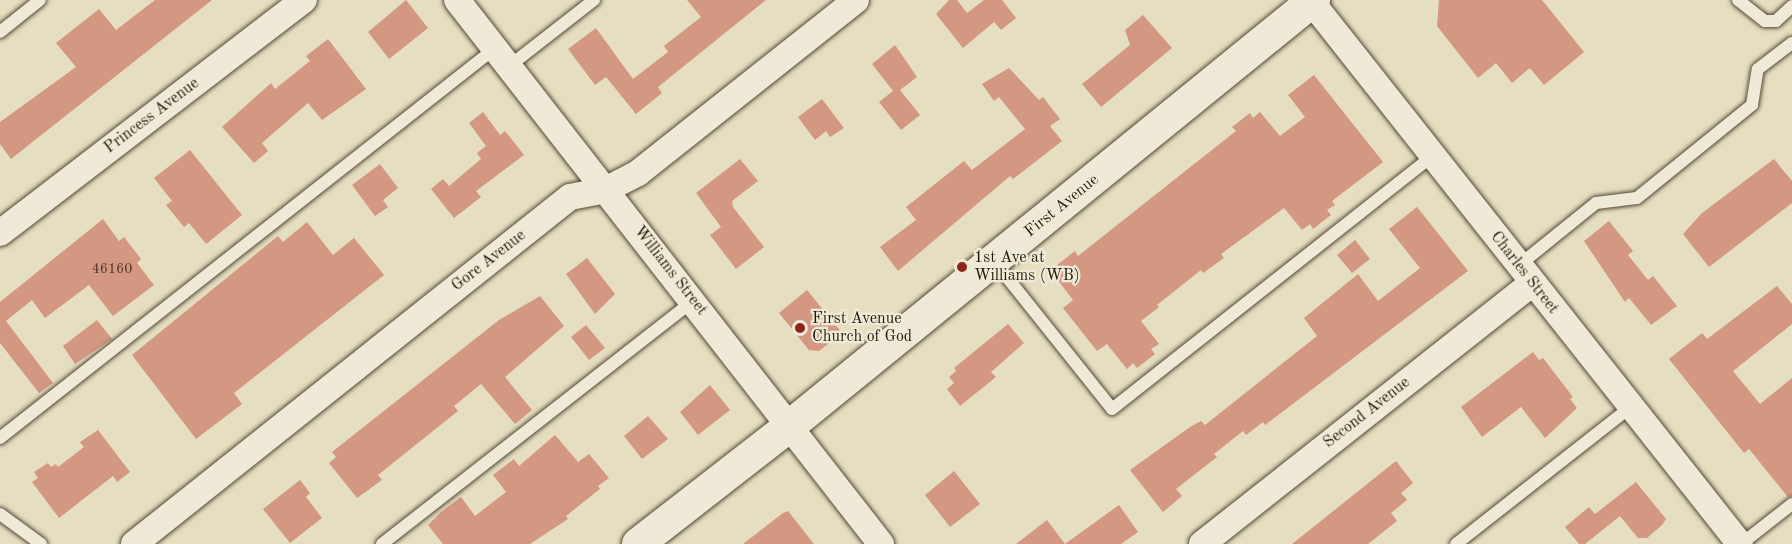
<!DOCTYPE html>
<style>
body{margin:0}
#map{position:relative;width:1792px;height:544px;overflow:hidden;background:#e6dec1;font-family:"Old Standard TT",serif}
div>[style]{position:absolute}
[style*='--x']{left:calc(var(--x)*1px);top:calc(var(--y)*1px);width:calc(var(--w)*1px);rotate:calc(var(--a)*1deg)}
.building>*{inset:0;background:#d49782}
.roads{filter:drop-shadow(0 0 2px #544836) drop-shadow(0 0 2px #544836)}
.service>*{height:12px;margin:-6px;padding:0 6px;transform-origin:6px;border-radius:6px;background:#efead7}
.minor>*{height:26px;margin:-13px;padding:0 13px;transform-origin:13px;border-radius:13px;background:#efead7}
.tertiary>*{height:32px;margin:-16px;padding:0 16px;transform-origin:16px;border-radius:16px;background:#efead7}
.dots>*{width:16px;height:16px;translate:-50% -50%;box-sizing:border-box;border:3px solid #efead7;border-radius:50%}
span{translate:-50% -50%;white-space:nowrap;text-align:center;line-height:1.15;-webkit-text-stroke:4.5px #efead7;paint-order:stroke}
.number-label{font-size:14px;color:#503626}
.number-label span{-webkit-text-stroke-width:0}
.street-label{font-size:16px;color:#241607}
.poi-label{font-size:16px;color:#241607}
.left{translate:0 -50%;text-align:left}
</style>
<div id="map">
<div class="building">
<i style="clip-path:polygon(155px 0,212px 0,11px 159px,0 144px,0 122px,76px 67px,56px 43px,99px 9px,116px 30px)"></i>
<i style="clip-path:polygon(406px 0,428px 28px,389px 59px,368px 32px)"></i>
<i style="clip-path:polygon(687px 0,766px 0,658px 87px,662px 93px,636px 114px,606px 77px,595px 85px,568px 49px,596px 28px,633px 79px,668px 52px,664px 46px,701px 17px)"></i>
<i style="clip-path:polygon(949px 0,957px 0,967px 13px,984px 0,1002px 0,1016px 18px,1001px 30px,994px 22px,963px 48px,936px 14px)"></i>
<i style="clip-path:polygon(1439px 0,1542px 0,1584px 52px,1544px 85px,1530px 68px,1512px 83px,1496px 63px,1478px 78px,1437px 26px)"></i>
<i style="clip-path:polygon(1143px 15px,1172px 48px,1101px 107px,1082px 84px,1130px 45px,1125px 30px)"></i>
<i style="clip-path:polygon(328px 39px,366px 89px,322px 120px,308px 103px,262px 143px,268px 151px,254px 163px,222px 127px,271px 83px,275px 89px,310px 61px,306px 56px)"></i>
<i style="clip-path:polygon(895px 45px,917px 77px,900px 90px,920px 115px,901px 130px,879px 102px,893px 91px,872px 64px)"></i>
<i style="clip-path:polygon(1009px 68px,1039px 100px,1043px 97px,1060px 119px,1050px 126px,1062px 141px,1013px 179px,1010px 176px,898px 271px,880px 247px,916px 220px,906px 207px,964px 161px,972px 170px,1025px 129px,999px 97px,994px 101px,982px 84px)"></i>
<i style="clip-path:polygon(1314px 75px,1383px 162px,1332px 201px,1335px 205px,1327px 210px,1331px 215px,1313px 229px,1310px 224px,1302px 230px,1284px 208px,1221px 254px,1224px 258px,1203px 273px,1201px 270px,1157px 305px,1159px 307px,1141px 321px,1159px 344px,1151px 349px,1155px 354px,1137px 368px,1133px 363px,1127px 369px,1107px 344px,1097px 351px,1063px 308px,1073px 300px,1054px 275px,1060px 270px,1057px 265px,1075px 251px,1078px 256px,1179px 176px,1236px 131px,1232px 127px,1250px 113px,1253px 118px,1260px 112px,1280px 136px,1305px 117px,1288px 95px)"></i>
<i style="clip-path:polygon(822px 99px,844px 128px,830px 137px,826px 131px,815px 140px,798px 117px)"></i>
<i style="clip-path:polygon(483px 112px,500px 135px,505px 131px,524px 155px,476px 191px,481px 197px,454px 218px,431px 189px,443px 179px,449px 186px,481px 159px,477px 153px,486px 146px,469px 123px)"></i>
<i style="clip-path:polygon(190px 150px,242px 215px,206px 244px,189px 223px,184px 227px,166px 205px,172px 201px,154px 178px)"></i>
<i style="clip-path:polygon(740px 159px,758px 181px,732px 201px,733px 207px,764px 247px,736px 269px,710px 235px,721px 227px,696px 193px)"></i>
<i style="clip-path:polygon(1774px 159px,1792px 181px,1792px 203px,1709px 267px,1683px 234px,1702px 213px)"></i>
<i style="clip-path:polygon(380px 164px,398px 188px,383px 200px,388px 207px,375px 216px,352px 185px)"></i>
<i style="clip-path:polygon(1417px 207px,1468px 271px,1265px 425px,1263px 422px,1246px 435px,1243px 431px,1214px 454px,1217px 457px,1176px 489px,1182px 496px,1163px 512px,1130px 470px,1190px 427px,1201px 421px,1205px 425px,1317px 336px,1304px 318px,1358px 274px,1378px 301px,1420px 268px,1389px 229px)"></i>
<i style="clip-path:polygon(103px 219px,119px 241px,124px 237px,141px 259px,137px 263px,154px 285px,113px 316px,89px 285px,45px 318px,32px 300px,6px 321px,53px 383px,39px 393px,0 343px,0 302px)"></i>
<i style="clip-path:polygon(1609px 221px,1633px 251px,1628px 255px,1648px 280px,1653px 276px,1677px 306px,1651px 325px,1629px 298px,1625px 302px,1584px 241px)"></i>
<i style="clip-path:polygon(307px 222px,333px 255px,354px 238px,384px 275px,234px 393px,242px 404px,196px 439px,132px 355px,278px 236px,283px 242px)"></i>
<i style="clip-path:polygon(1355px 240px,1370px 259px,1352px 273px,1337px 255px)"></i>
<i style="clip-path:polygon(587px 258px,615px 294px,595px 314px,566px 274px)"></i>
<i style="clip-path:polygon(1777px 286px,1792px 304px,1792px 324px,1733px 371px,1760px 404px,1792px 378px,1792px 496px,1788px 497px,1749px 449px,1744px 453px,1669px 359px,1702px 333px,1707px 339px)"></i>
<i style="clip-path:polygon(807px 290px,842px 333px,819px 351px,809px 350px,779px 313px)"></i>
<i style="clip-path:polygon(540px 296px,564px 326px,505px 377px,532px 410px,515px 424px,481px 384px,454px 406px,458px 411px,378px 475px,382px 480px,357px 498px,329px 463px,336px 457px,332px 452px,499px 320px)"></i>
<i style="clip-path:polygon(97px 320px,112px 339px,75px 364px,63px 346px)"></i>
<i style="clip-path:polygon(1008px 324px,1024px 343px,991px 372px,996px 377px,960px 406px,947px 389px,954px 383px,949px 377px,956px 371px,954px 368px)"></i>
<i style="clip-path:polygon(586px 325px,605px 348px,589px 360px,571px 337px)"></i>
<i style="clip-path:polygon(1533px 352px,1539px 360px,1543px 358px,1573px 397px,1570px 399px,1577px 408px,1545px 438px,1521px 407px,1482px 437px,1461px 407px)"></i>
<i style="clip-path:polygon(710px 385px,730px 410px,698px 435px,680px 412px)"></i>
<i style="clip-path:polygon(648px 416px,668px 439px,642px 459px,624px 436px)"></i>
<i style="clip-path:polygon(98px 430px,130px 472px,117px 482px,113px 476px,59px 518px,32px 482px,38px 478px,34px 472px,48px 463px,51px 467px,56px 464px,58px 467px,84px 447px,80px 442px)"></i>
<i style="clip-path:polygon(555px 435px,578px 462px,589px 454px,609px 478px,598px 486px,600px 489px,566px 516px,568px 519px,530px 544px,443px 544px,428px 525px,441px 512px,461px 497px,475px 516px,506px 492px,493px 475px,514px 459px,519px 466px)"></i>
<i style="clip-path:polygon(1396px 461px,1413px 483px,1401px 493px,1407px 500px,1391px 513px,1397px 521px,1368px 544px,1292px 544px)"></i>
<i style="clip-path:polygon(954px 471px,980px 504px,950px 527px,925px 495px)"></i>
<i style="clip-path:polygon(300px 480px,310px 493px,306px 497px,322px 518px,290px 543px,263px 509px)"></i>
<i style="clip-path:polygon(1636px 482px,1666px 519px,1662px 525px,1647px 538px,1638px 538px,1620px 516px,1585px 544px,1579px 544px,1565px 527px,1589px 507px,1595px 514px)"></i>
<i style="clip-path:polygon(1119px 505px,1138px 532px,1121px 544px,1016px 544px,1047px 520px,1065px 544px)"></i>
<i style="clip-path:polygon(788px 511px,814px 544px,743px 544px,783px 513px)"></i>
</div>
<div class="roads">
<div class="service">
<i style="--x:1738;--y:0;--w:34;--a:38"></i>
<i style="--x:1765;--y:21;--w:11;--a:0"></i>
<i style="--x:1776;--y:21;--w:22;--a:-43"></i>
<i style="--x:0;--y:32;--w:51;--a:-38.7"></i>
<i style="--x:508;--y:67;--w:109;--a:-37.9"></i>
<i style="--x:994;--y:261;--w:189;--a:51.4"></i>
<i style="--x:1112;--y:409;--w:408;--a:-38.3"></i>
<i style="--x:1518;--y:266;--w:100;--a:-38.9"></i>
<i style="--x:1596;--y:203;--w:41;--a:-7"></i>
<i style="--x:1637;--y:198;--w:148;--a:-39"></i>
<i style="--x:1752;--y:105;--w:36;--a:-81"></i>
<i style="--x:1758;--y:69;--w:43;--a:-37.4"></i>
<i style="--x:0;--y:438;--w:629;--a:-38.22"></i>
<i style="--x:0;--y:514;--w:51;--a:36.2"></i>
<i style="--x:382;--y:544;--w:395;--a:-38"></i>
<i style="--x:1456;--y:544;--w:224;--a:-38.1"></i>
<i style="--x:1741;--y:544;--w:65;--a:-38.1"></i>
</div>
<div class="minor">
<i style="--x:457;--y:0;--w:690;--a:52.07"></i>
<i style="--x:1310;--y:0;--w:693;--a:51.68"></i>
<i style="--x:0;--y:233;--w:383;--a:-37.5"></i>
<i style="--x:134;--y:544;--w:557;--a:-38.52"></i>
<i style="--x:570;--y:197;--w:36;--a:-11"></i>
<i style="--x:605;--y:190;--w:37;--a:-27"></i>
<i style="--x:638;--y:173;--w:278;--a:-38.4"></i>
<i style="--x:1202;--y:544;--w:421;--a:-38.3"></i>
</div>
<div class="tertiary">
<i style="--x:638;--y:544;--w:194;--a:-37.9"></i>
<i style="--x:791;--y:425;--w:674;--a:-39.1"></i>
</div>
</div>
<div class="dots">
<i style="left:962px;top:267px;background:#8f2418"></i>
<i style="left:800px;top:328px;background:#8f2418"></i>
</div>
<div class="number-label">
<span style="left:112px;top:269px">46160</span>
</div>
<div class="street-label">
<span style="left:152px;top:116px;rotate:-37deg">Princess Avenue</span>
<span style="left:1062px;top:206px;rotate:-39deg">First Avenue</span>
<span style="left:489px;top:261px;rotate:-38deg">Gore Avenue</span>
<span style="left:670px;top:271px;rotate:52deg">Williams Street</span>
<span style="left:1524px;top:273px;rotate:52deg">Charles Street</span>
<span style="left:1367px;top:413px;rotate:-38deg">Second Avenue</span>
</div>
<div class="poi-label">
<span class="left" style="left:974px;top:267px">1st Ave at<br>Williams (WB)</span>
<span class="left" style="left:812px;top:328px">First Avenue<br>Church of God</span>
</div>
</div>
